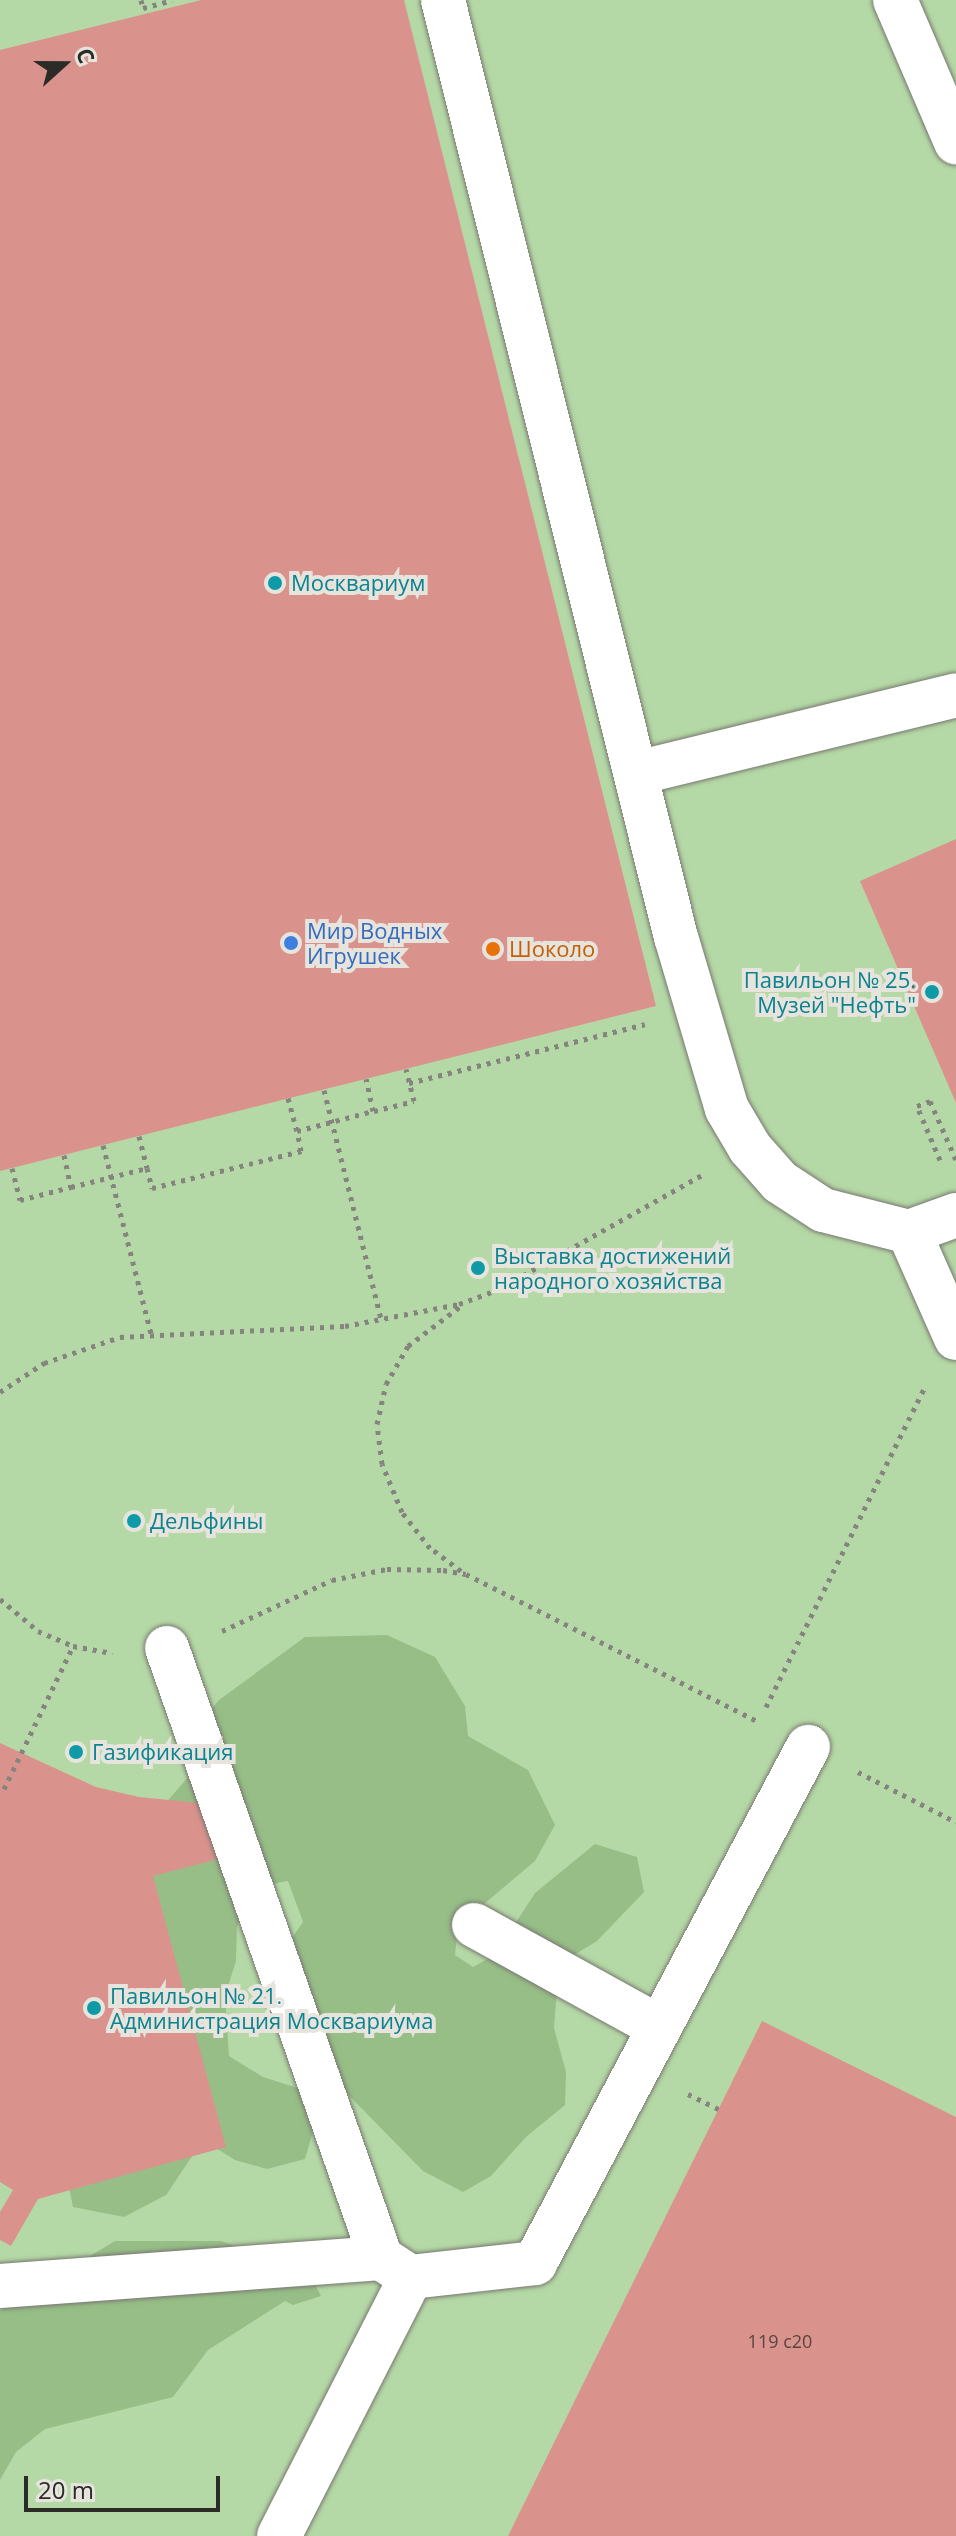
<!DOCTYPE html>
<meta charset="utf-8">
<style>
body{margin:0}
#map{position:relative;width:956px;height:2536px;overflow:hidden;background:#e6e4dd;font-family:"Open Sans",sans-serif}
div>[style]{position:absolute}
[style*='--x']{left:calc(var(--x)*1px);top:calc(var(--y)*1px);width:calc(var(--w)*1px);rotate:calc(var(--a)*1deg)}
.green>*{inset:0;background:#b5d9a6}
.forest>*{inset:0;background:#97be87}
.building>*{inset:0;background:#da938c}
.path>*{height:5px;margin-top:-2.5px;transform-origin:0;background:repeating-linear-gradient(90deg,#85847f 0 4px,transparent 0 10px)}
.roads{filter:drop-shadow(0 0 2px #797872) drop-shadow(0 0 2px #797872)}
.minor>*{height:44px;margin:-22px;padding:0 22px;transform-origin:22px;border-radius:22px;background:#fff}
.dots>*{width:22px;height:22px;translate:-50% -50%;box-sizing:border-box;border:4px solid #e6e4dd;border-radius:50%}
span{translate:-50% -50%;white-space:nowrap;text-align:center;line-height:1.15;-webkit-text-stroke:8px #e6e4dd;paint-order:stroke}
.number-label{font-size:18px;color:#574541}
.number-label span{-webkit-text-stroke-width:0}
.culture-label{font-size:22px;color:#0d838f}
.left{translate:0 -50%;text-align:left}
.right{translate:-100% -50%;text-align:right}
.shop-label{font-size:22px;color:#366cbe}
.food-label{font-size:22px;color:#c56008}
.north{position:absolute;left:24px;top:24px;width:80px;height:80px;-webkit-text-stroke:6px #e6e4dd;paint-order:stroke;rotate:69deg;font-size:22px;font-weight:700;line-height:32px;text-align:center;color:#2b2b28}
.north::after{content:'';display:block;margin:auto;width:28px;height:36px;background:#2b2b28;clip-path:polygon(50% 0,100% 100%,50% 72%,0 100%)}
.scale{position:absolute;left:24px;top:2476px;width:196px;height:36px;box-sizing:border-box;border:4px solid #2b2b28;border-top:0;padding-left:10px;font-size:24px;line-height:28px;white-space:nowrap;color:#2b2b28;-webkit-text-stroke:6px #e6e4dd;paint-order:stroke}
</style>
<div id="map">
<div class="green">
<i style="clip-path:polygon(0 0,956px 0,956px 2536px,0 2536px)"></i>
</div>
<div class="forest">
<i style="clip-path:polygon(387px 1635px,435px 1657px,465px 1706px,468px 1736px,528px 1770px,555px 1825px,535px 1861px,458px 1926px,455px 1955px,473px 1967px,495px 1955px,535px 1893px,595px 1844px,637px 1857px,644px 1892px,597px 1941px,559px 1964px,554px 2028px,566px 2072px,565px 2105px,526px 2137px,491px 2176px,463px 2192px,423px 2171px,320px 2066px,281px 1954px,303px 1922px,288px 1881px,261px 1886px,237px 1926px,236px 1961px,225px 1996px,229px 2056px,263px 2077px,307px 2091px,314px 2128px,305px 2159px,267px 2169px,235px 2160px,203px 2140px,166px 2195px,124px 2217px,73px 2207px,64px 2162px,138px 1835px,195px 1769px,188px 1738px,219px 1700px,305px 1637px)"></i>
<i style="clip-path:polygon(115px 2241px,221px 2241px,308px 2271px,321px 2296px,293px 2305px,285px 2301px,208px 2350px,173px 2397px,45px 2429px,16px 2452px,0 2480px,0 2311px)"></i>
</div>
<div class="building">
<i style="clip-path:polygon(201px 0,404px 0,656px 1006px,0 1171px,0 50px)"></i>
<i style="clip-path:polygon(956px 839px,956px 1103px,860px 881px)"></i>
<i style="clip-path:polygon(0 1743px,96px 1787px,139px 1797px,220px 1805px,234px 1855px,153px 1876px,226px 2147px,38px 2199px,11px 2246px,0 2240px,0 2212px,13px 2190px,0 2182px)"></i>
<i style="clip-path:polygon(762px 2021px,956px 2117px,956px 2536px,508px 2536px)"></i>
</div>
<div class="path">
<i style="--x:141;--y:0;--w:8;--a:76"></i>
<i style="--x:143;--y:8;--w:30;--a:-15"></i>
<i style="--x:409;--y:1083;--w:243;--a:-14"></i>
<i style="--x:324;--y:1090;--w:239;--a:76"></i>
<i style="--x:288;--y:1098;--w:34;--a:75"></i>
<i style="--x:374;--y:1111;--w:41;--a:-14"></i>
<i style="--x:414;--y:1101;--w:33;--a:-104"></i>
<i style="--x:139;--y:1136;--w:33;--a:76"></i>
<i style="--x:103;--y:1145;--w:195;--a:75.7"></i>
<i style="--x:64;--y:1155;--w:33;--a:78"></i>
<i style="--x:71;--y:1187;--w:78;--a:-14"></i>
<i style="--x:147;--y:1168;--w:21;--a:76"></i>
<i style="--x:152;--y:1188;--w:154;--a:-13.9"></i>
<i style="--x:301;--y:1151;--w:20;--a:-101"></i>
<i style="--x:297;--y:1131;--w:79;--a:-14.7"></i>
<i style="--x:373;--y:1111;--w:33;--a:-102"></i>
<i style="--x:940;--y:1160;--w:59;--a:-113.1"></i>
<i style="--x:917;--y:1106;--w:14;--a:-21"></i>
<i style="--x:930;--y:1101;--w:64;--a:66.2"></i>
<i style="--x:12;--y:1168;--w:33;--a:76"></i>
<i style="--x:20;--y:1200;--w:53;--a:-14.3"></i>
<i style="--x:0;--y:1392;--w:53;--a:-33.4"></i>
<i style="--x:44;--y:1363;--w:80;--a:-18.9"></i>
<i style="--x:120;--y:1337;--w:225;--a:-2.8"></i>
<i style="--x:345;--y:1326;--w:116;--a:-10.9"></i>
<i style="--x:459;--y:1304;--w:40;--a:-20.2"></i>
<i style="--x:497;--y:1290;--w:235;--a:-29.3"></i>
<i style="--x:461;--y:1571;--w:39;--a:-143"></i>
<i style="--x:430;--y:1548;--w:46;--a:-127.9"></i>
<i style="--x:402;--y:1512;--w:52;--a:-112.6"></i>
<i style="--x:382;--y:1464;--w:40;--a:-97.1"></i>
<i style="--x:377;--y:1424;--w:41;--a:-77.3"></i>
<i style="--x:386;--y:1384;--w:44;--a:-59.9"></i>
<i style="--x:408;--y:1346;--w:68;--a:-37.2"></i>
<i style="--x:0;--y:1599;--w:50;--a:40.1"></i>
<i style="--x:38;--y:1631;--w:38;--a:23"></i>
<i style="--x:73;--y:1646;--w:40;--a:10"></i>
<i style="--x:222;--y:1631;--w:121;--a:-24.9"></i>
<i style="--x:332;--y:1580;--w:56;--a:-11.3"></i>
<i style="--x:387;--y:1569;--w:56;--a:1"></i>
<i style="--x:443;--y:1570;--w:23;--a:10"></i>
<i style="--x:466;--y:1574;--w:326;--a:26.8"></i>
<i style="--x:766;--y:1707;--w:358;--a:-63.6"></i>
<i style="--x:858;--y:1772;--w:110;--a:27"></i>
<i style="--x:4;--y:1789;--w:159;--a:-64.2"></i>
<i style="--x:688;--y:2094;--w:34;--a:26"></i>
</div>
<div class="roads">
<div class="minor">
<i style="--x:443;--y:0;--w:966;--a:76.04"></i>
<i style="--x:676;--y:937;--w:179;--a:73.5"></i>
<i style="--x:727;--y:1109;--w:45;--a:59.5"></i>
<i style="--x:750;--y:1148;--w:45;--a:48.6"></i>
<i style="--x:780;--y:1182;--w:51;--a:33.1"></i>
<i style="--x:823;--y:1210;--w:89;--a:14.3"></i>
<i style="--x:909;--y:1232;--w:50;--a:-19.9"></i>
<i style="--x:895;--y:0;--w:155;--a:66.8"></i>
<i style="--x:637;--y:773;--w:328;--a:-13.7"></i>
<i style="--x:909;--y:1232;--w:116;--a:66.1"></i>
<i style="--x:167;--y:1648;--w:646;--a:70.67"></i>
<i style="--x:474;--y:1925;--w:211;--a:28.9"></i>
<i style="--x:0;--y:2286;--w:382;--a:-4.2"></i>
<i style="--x:381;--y:2258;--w:27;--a:33"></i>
<i style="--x:279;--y:2536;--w:291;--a:-63"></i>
<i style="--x:411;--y:2277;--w:125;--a:-6.4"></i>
<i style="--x:535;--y:2263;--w:584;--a:-62.12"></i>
</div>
</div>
<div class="dots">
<i style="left:275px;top:583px;background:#0f9aa8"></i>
<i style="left:291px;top:943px;background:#3f7fe0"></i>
<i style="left:493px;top:949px;background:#e8710a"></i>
<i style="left:932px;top:992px;background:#0f9aa8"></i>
<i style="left:478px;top:1268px;background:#0f9aa8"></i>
<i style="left:134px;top:1521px;background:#0f9aa8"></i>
<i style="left:76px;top:1752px;background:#0f9aa8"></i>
<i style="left:94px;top:2008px;background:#0f9aa8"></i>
</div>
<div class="number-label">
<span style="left:780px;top:2341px">119 с20</span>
</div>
<div class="culture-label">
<span class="left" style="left:291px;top:583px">Москвариум</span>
<span class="right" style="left:916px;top:992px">Павильон № 25.<br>Музей "Нефть"</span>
<span class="left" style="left:494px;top:1268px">Выставка достижений<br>народного хозяйства</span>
<span class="left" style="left:150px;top:1521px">Дельфины</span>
<span class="left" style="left:92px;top:1752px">Газификация</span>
<span class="left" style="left:110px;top:2008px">Павильон № 21.<br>Администрация Москвариума</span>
</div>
<div class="shop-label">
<span class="left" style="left:307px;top:943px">Мир Водных<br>Игрушек</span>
</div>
<div class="food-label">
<span class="left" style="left:509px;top:949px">Шоколо</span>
</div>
<div class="north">С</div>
<div class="scale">20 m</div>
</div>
